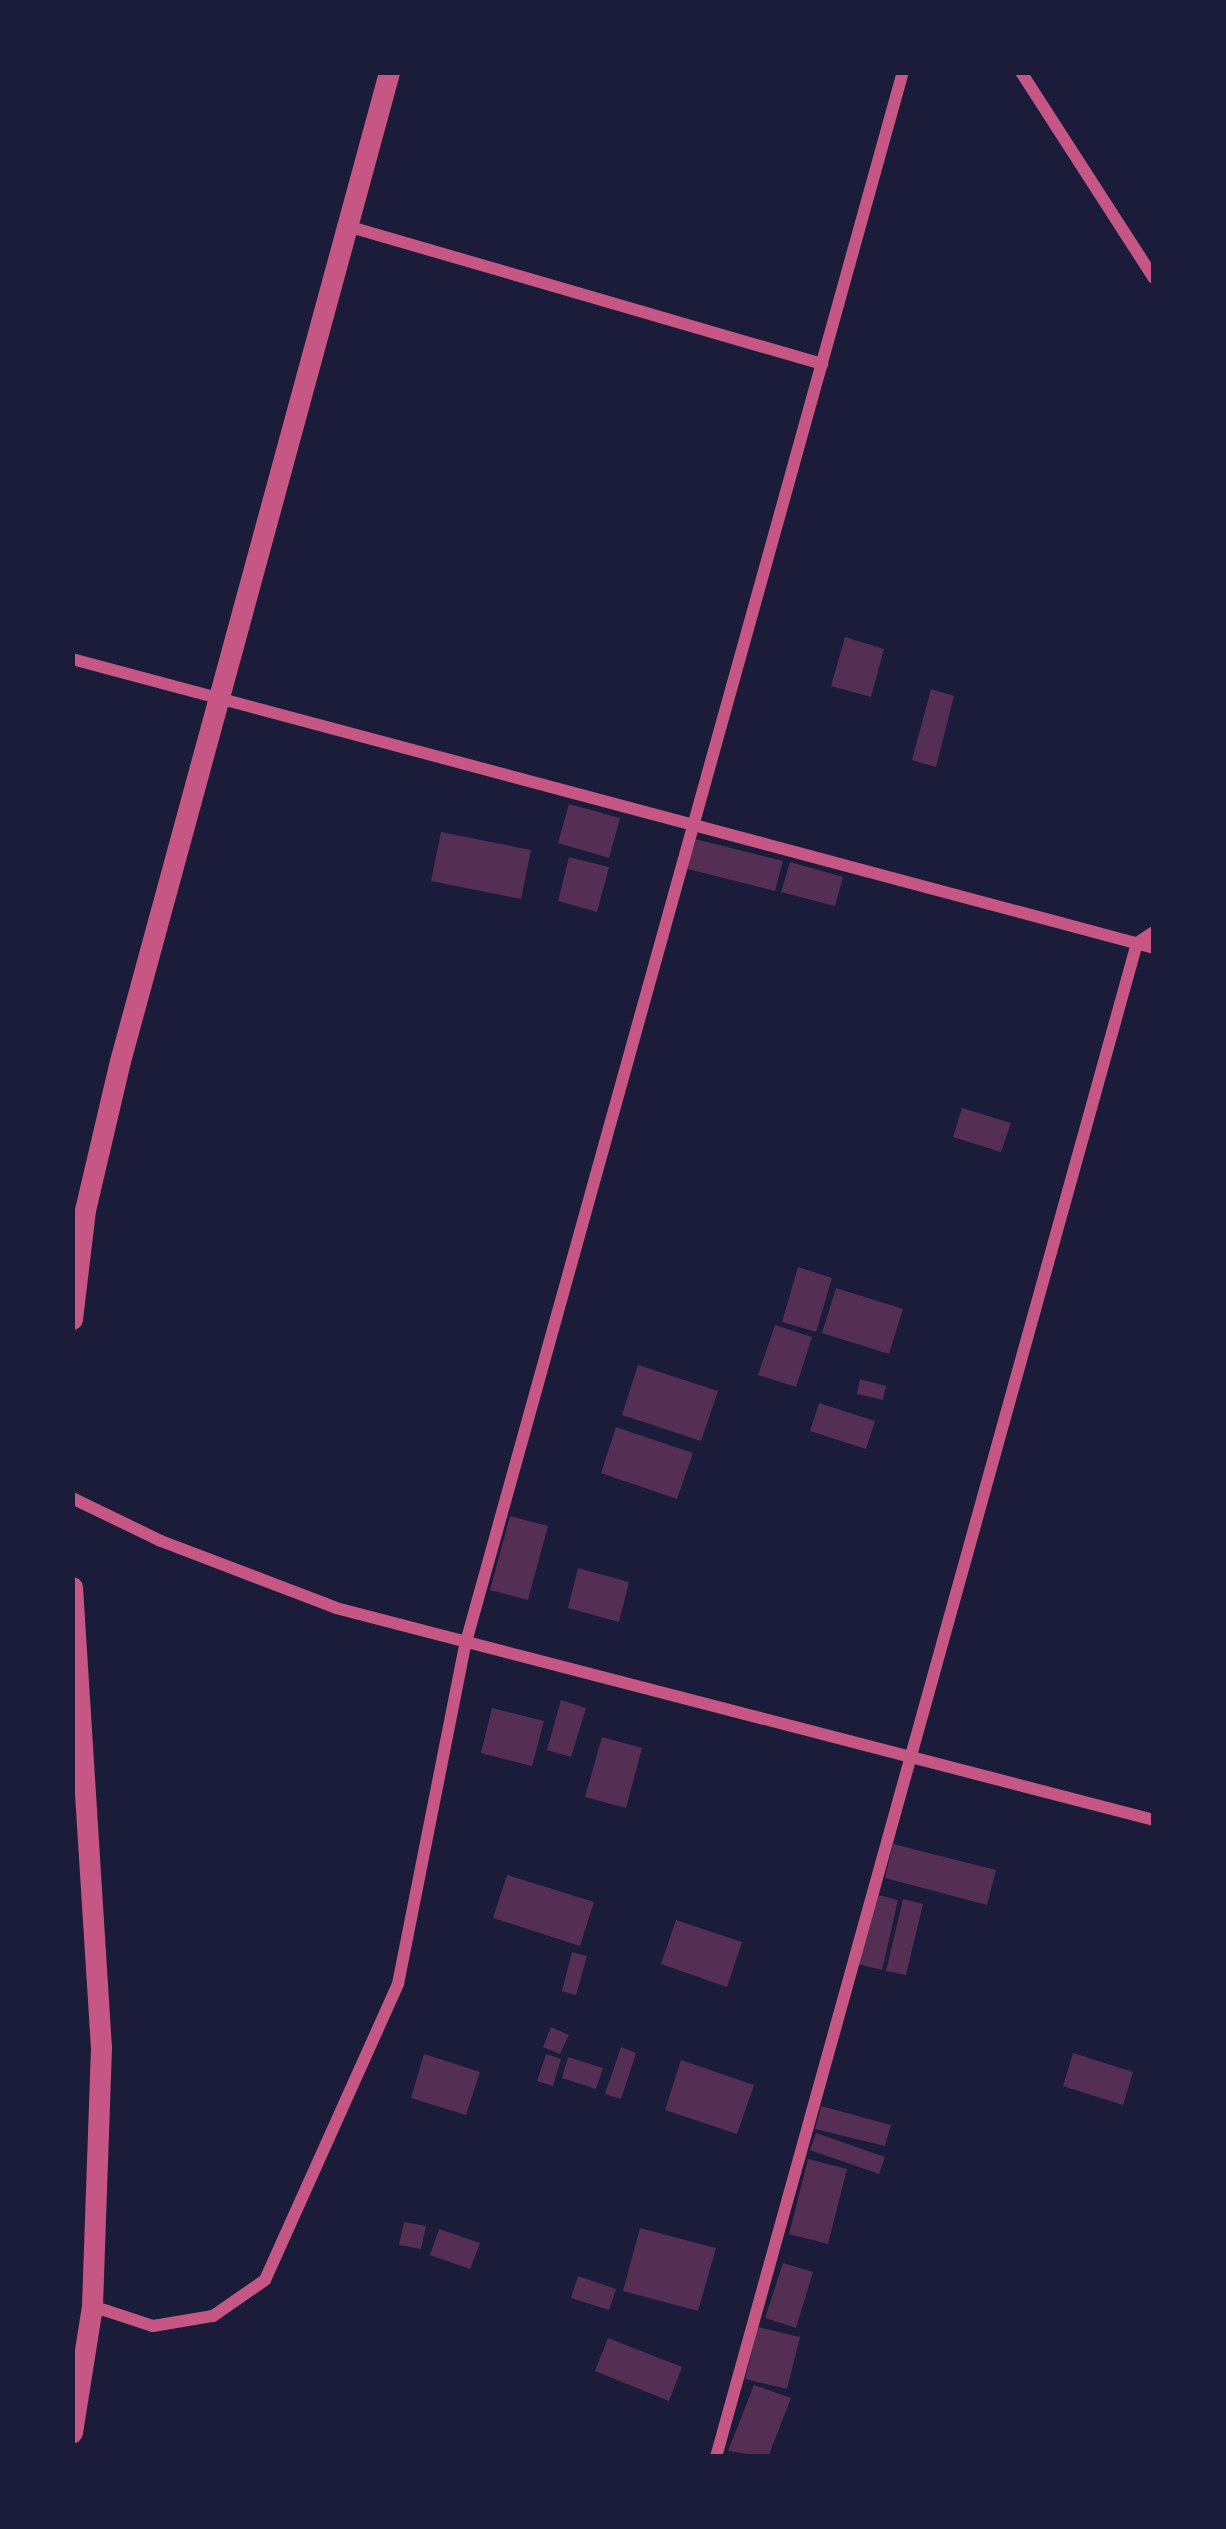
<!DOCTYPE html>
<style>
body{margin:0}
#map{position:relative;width:1226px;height:2529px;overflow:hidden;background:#1b1b3a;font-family:"DM Sans",sans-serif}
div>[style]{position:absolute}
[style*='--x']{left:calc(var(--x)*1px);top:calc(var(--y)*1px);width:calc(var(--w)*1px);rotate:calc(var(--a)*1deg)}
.building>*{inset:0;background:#542f53}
.minor>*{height:12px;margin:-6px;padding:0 6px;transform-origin:6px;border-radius:6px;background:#c65784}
.tertiary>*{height:21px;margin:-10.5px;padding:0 10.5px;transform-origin:10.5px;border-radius:10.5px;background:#c65784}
span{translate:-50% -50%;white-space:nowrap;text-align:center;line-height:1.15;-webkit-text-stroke:9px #1b1b3a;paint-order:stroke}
.frame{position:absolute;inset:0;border:75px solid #1b1b3a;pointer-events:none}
</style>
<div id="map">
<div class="building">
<i style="clip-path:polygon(845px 637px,884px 649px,871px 697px,831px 686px)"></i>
<i style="clip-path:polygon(931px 689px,954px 696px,936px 767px,912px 760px)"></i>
<i style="clip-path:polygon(569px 804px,620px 818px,609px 858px,558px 843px)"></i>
<i style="clip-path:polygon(441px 832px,531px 850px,521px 899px,431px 881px)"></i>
<i style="clip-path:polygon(691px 838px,783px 861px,775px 891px,684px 868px)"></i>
<i style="clip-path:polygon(569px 857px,609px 867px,597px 912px,558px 901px)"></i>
<i style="clip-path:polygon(790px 862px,843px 877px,835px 906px,781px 892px)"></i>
<i style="clip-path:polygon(962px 1108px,1011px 1123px,1001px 1152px,953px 1137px)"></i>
<i style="clip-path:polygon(798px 1267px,832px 1278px,816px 1332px,782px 1322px)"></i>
<i style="clip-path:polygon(836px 1288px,903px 1309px,889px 1354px,822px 1333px)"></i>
<i style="clip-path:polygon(775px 1325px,812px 1337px,796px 1387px,758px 1375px)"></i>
<i style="clip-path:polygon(638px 1365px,718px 1391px,701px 1441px,622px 1415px)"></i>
<i style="clip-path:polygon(860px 1379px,886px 1386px,883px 1400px,857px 1394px)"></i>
<i style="clip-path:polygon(819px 1403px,875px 1421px,866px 1449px,810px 1431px)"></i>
<i style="clip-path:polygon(616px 1427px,693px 1453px,677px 1499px,601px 1473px)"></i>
<i style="clip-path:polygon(510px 1516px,548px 1526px,528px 1600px,490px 1590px)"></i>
<i style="clip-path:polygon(578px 1568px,629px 1582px,619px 1622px,568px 1608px)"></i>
<i style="clip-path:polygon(561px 1700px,586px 1708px,571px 1757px,547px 1750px)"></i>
<i style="clip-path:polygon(492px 1708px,544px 1721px,532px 1766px,481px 1753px)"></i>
<i style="clip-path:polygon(602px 1737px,642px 1748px,626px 1808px,585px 1797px)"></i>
<i style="clip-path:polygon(893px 1844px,996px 1870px,987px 1905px,885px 1878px)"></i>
<i style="clip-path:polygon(507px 1875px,594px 1902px,580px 1946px,493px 1918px)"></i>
<i style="clip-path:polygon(874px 1894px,898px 1900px,882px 1970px,858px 1964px)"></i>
<i style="clip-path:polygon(903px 1899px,923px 1904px,906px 1975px,886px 1971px)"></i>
<i style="clip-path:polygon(676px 1920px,742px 1942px,727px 1987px,661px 1964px)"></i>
<i style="clip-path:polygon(572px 1952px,587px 1956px,576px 1995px,562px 1991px)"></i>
<i style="clip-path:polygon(551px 2027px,569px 2035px,560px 2054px,543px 2047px)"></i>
<i style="clip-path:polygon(621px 2047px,636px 2053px,621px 2099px,605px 2094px)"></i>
<i style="clip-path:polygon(1073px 2053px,1133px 2072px,1123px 2105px,1063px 2086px)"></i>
<i style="clip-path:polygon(424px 2054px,480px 2072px,466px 2115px,411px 2098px)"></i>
<i style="clip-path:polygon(546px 2054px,561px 2059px,553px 2086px,537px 2081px)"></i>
<i style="clip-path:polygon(568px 2057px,603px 2068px,596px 2089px,562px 2078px)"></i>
<i style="clip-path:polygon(681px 2060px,754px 2085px,737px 2134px,665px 2110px)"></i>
<i style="clip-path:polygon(821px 2106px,891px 2125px,885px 2146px,815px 2129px)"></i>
<i style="clip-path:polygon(816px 2133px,885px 2157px,879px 2174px,810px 2150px)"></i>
<i style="clip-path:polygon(808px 2159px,847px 2169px,828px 2244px,789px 2234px)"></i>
<i style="clip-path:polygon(404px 2222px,426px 2226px,421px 2249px,399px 2245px)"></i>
<i style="clip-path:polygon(640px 2228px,716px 2248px,698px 2311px,623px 2291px)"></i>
<i style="clip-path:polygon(439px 2229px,480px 2243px,470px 2269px,430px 2255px)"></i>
<i style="clip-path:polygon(783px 2263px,813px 2272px,796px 2328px,765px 2318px)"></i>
<i style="clip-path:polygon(578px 2276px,616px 2289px,609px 2310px,571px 2298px)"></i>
<i style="clip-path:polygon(758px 2327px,800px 2337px,787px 2389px,745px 2379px)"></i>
<i style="clip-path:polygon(608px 2338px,682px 2367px,669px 2401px,595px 2371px)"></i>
<i style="clip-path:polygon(754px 2385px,791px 2398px,768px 2457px,728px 2451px)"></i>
</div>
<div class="minor">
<i style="--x:1021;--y:72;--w:245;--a:57.2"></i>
<i style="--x:347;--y:226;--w:495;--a:16.2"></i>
<i style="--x:72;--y:659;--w:1120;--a:14.95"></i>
<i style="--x:72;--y:1498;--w:99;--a:25.8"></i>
<i style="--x:161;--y:1541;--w:187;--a:20.9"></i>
<i style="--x:336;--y:1608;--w:845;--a:14.53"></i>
<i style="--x:92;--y:2306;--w:64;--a:18.2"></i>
<i style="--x:153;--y:2326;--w:61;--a:-9.5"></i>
<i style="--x:213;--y:2316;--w:63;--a:-34.7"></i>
<i style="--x:265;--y:2280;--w:325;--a:-65.8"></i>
<i style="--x:398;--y:1984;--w:349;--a:-78.8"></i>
<i style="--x:466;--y:1642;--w:1630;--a:-74.45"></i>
<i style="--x:716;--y:2457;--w:1571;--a:-74.46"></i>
<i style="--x:1137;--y:943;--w:20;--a:-33"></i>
</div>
<div class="tertiary">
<i style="--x:72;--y:1319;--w:110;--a:-83.2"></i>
<i style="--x:85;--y:1210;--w:153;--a:-76.8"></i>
<i style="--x:120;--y:1061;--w:1025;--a:-74.78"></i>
<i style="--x:72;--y:1587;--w:461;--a:86.4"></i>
<i style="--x:101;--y:2047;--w:259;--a:92"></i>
<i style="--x:92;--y:2306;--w:128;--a:99"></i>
</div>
<div class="frame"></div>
</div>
